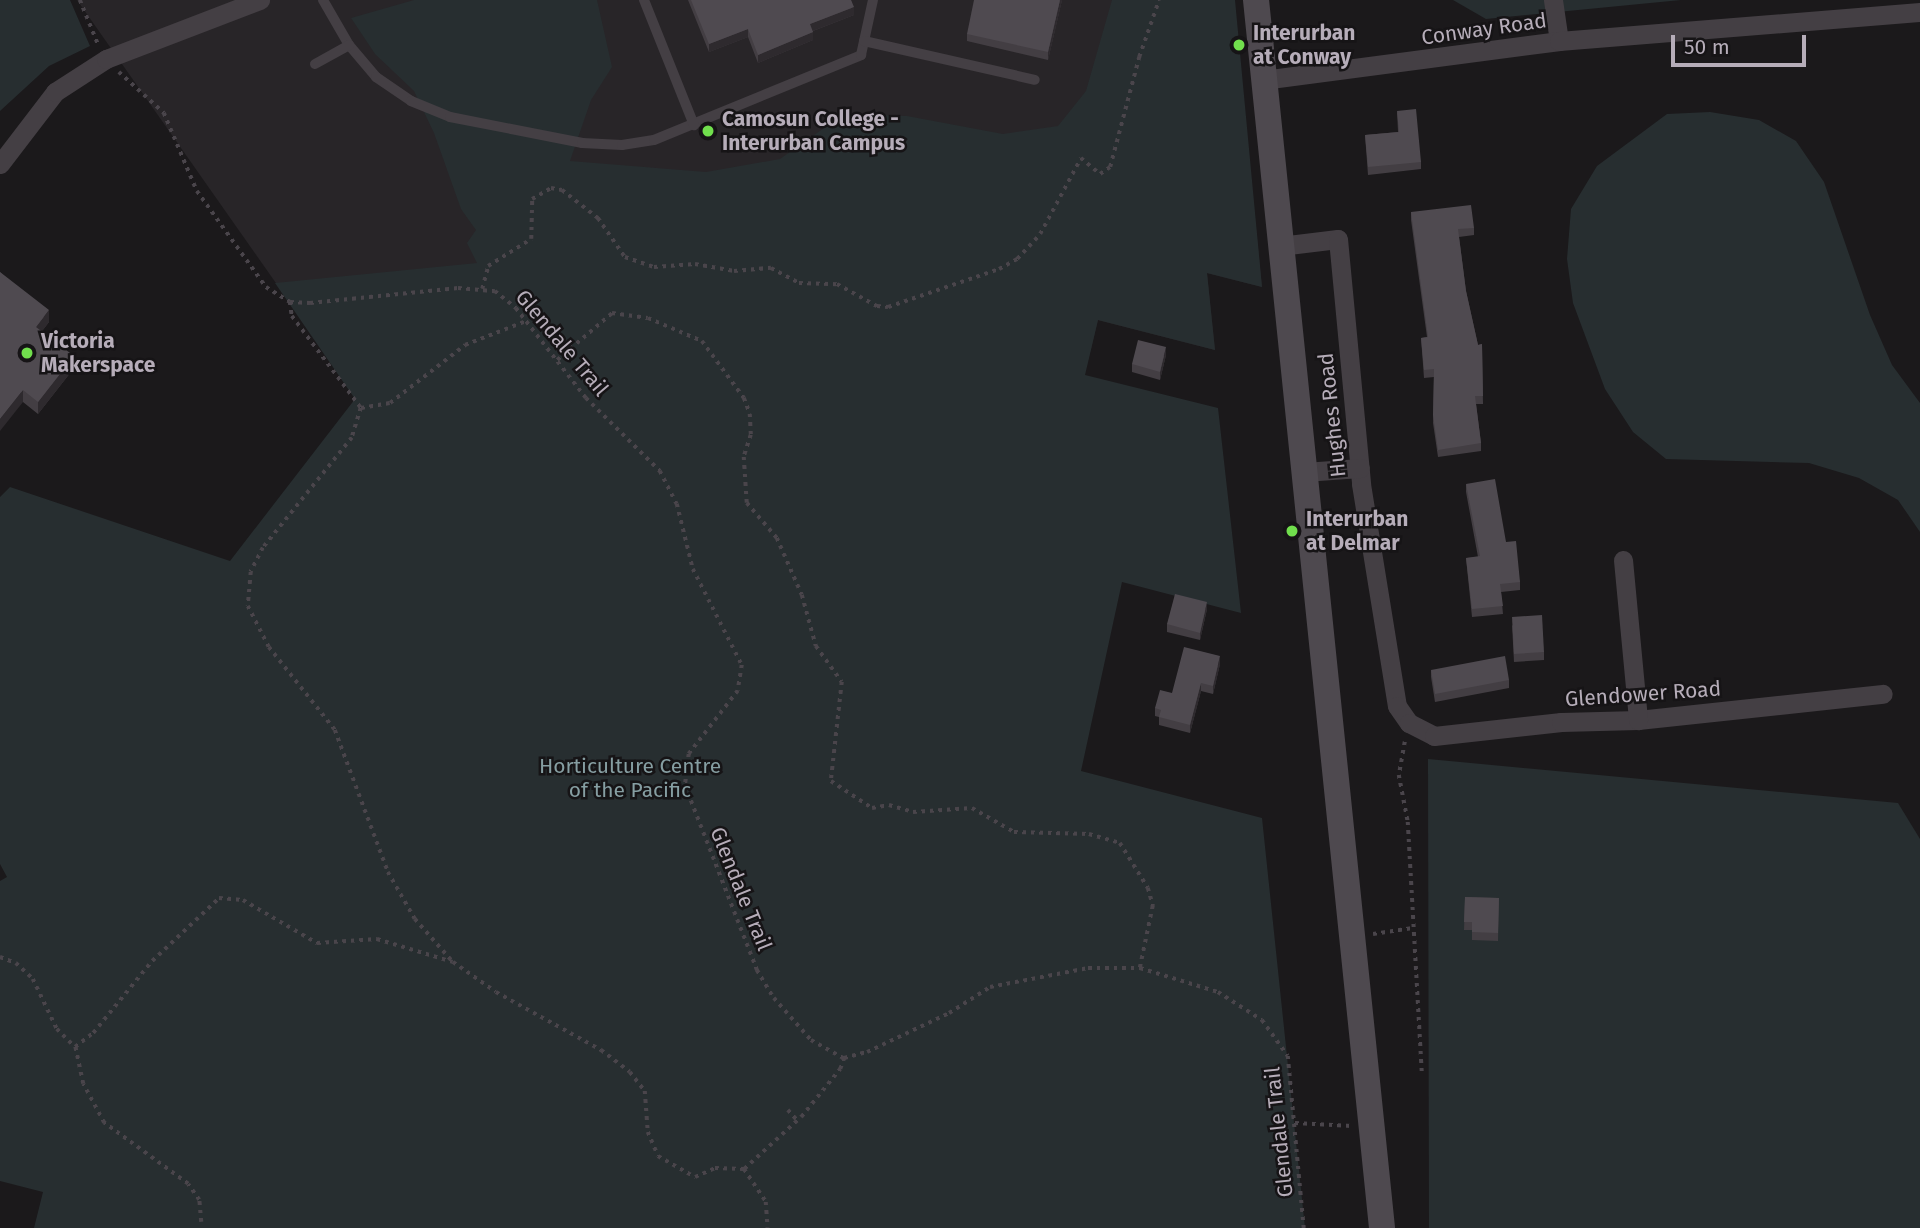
<!DOCTYPE html>
<style>
body{margin:0}
#map{position:relative;width:1920px;height:1228px;overflow:hidden;background:#1b191b;font-family:"Fira Sans",sans-serif}
div>[style]{position:absolute}
[style*='--x']{left:calc(var(--x)*1px);top:calc(var(--y)*1px);width:calc(var(--w)*1px);rotate:calc(var(--a)*1deg)}
.built>*{inset:0;background:#282528}
.green>*{inset:0;background:#272e30}
.path>*{height:3.5px;margin-top:-1.75px;transform-origin:0;background:repeating-linear-gradient(90deg,#4a454b 0 3.5px,transparent 0 8.5px)}
.lane>*{height:10px;margin:-5px;padding:0 5px;transform-origin:5px;border-radius:5px;background:#443f44}
.street>*{height:19px;margin:-9.5px;padding:0 9.5px;transform-origin:9.5px;border-radius:9.5px;background:#443f44}
.secondary>*{height:26px;margin:-13px;padding:0 13px;transform-origin:13px;border-radius:13px;background:#4e494f}
.wall>*{inset:0;background:#433e43}
.shaded-wall>*{inset:0;background:#2e2a2e}
.building>*{inset:0;background:#4f4a50}
.dots>*{width:19px;height:19px;translate:-50% -50%;box-sizing:border-box;border:4px solid #161416;border-radius:50%}
span{translate:-50% -50%;white-space:nowrap;text-align:center;line-height:1.15;-webkit-text-stroke:5px #161416;paint-order:stroke}
.street-label{font-size:21px;color:#b6adb9}
.poi-label{font-size:21px;color:#b6adb9;font-weight:700}
.left{translate:0 -50%;text-align:left}
.park-label{font-size:21px;color:#869ea2}
.scale{position:absolute;left:1671px;top:35px;width:135px;height:32px;box-sizing:border-box;border:4px solid #b6adb9;border-top:0;padding-left:9px;font-size:21px;line-height:24px;white-space:nowrap;color:#b6adb9;-webkit-text-stroke:5px #161416;paint-order:stroke}
</style>
<div id="map">
<div class="built">
<i style="clip-path:polygon(77px 0,1233px 0,1262px 287px,1207px 273px,1215px 350px,1098px 320px,1087px 365px,278px 286px)"></i>
</div>
<div class="green">
<i style="clip-path:polygon(0 0,70px 0,90px 46px,49px 66px,0 111px)"></i>
<i style="clip-path:polygon(414px 0,597px 0,612px 67px,591px 100px,570px 161px,706px 172px,780px 159px,844px 114px,907px 116px,1003px 134px,1058px 126px,1086px 91px,1112px 0,1235px 0,1262px 287px,1207px 273px,1215px 350px,1098px 320px,1085px 375px,1218px 408px,1241px 613px,1122px 582px,1081px 771px,1262px 818px,1305px 1228px,34px 1228px,43px 1192px,0 1181px,0 881px,7px 877px,0 864px,0 497px,10px 487px,230px 561px,355px 399px,275px 283px,477px 263px,467px 243px,476px 230px,461px 209px,434px 133px,414px 91px,375px 54px,351px 18px)"></i>
<i style="clip-path:polygon(1453px 0,1681px 0,1486px 19px)"></i>
<i style="clip-path:polygon(1710px 112px,1759px 120px,1796px 141px,1824px 182px,1870px 315px,1892px 365px,1920px 403px,1920px 532px,1898px 500px,1859px 478px,1809px 463px,1666px 459px,1633px 432px,1605px 389px,1573px 303px,1567px 259px,1571px 209px,1597px 166px,1667px 114px)"></i>
<i style="clip-path:polygon(1428px 759px,1898px 803px,1920px 839px,1920px 1228px,1429px 1228px)"></i>
</div>
<div class="path">
<i style="--x:80;--y:0;--w:48;--a:67.8"></i>
<i style="--x:119;--y:72;--w:61;--a:42.3"></i>
<i style="--x:164;--y:113;--w:85;--a:67.1"></i>
<i style="--x:197;--y:191;--w:118;--a:54.3"></i>
<i style="--x:266;--y:287;--w:28;--a:32"></i>
<i style="--x:290;--y:302;--w:20;--a:3"></i>
<i style="--x:310;--y:303;--w:149;--a:-5.8"></i>
<i style="--x:458;--y:288;--w:37;--a:5"></i>
<i style="--x:495;--y:291;--w:27;--a:39"></i>
<i style="--x:516;--y:308;--w:114;--a:52.1"></i>
<i style="--x:586;--y:398;--w:104;--a:44.6"></i>
<i style="--x:660;--y:471;--w:37;--a:63"></i>
<i style="--x:677;--y:504;--w:67;--a:76.2"></i>
<i style="--x:693;--y:569;--w:108;--a:63"></i>
<i style="--x:742;--y:665;--w:26;--a:99"></i>
<i style="--x:738;--y:691;--w:80;--a:127.9"></i>
<i style="--x:689;--y:754;--w:31;--a:97"></i>
<i style="--x:685;--y:785;--w:199;--a:68.7"></i>
<i style="--x:757;--y:970;--w:33;--a:59"></i>
<i style="--x:774;--y:998;--w:56;--a:48.6"></i>
<i style="--x:811;--y:1040;--w:38;--a:29"></i>
<i style="--x:844;--y:1058;--w:24;--a:-15"></i>
<i style="--x:867;--y:1052;--w:91;--a:-25.4"></i>
<i style="--x:949;--y:1013;--w:49;--a:-32.4"></i>
<i style="--x:990;--y:987;--w:100;--a:-11"></i>
<i style="--x:1088;--y:968;--w:52;--a:0"></i>
<i style="--x:1140;--y:968;--w:82;--a:17.1"></i>
<i style="--x:1218;--y:992;--w:52;--a:32.5"></i>
<i style="--x:1262;--y:1020;--w:44;--a:54.2"></i>
<i style="--x:1288;--y:1056;--w:173;--a:84.7"></i>
<i style="--x:482;--y:289;--w:24;--a:-75"></i>
<i style="--x:488;--y:266;--w:51;--a:-32.1"></i>
<i style="--x:531;--y:239;--w:40;--a:-88.6"></i>
<i style="--x:532;--y:199;--w:22;--a:-30"></i>
<i style="--x:551;--y:188;--w:11;--a:10"></i>
<i style="--x:562;--y:190;--w:46;--a:37.9"></i>
<i style="--x:598;--y:218;--w:47;--a:55.3"></i>
<i style="--x:625;--y:257;--w:31;--a:19"></i>
<i style="--x:654;--y:267;--w:41;--a:-4.2"></i>
<i style="--x:695;--y:264;--w:40;--a:10"></i>
<i style="--x:734;--y:271;--w:37;--a:-5"></i>
<i style="--x:771;--y:268;--w:32;--a:28"></i>
<i style="--x:799;--y:283;--w:38;--a:2"></i>
<i style="--x:837;--y:284;--w:46;--a:28.8"></i>
<i style="--x:877;--y:306;--w:11;--a:5"></i>
<i style="--x:888;--y:307;--w:117;--a:-18.9"></i>
<i style="--x:999;--y:269;--w:21;--a:-29"></i>
<i style="--x:1017;--y:259;--w:34;--a:-47"></i>
<i style="--x:1040;--y:234;--w:86;--a:-61.7"></i>
<i style="--x:1081;--y:158;--w:25;--a:40"></i>
<i style="--x:1100;--y:174;--w:12;--a:-35"></i>
<i style="--x:1110;--y:167;--w:114;--a:-75.2"></i>
<i style="--x:1139;--y:57;--w:60;--a:-70.7"></i>
<i style="--x:290;--y:302;--w:14;--a:82"></i>
<i style="--x:292;--y:316;--w:115;--a:53.1"></i>
<i style="--x:361;--y:408;--w:29;--a:-10"></i>
<i style="--x:390;--y:403;--w:95;--a:-37.7"></i>
<i style="--x:465;--y:345;--w:66;--a:-21.5"></i>
<i style="--x:557;--y:360;--w:72;--a:-40.5"></i>
<i style="--x:612;--y:313;--w:36;--a:8"></i>
<i style="--x:648;--y:318;--w:59;--a:23.1"></i>
<i style="--x:702;--y:341;--w:71;--a:53.6"></i>
<i style="--x:744;--y:398;--w:17;--a:69"></i>
<i style="--x:750;--y:414;--w:21;--a:87"></i>
<i style="--x:751;--y:435;--w:23;--a:108"></i>
<i style="--x:744;--y:457;--w:46;--a:86.3"></i>
<i style="--x:747;--y:503;--w:46;--a:49.4"></i>
<i style="--x:777;--y:538;--w:62;--a:66.3"></i>
<i style="--x:802;--y:595;--w:53;--a:74.6"></i>
<i style="--x:816;--y:646;--w:44;--a:54.2"></i>
<i style="--x:842;--y:682;--w:100;--a:96.3"></i>
<i style="--x:831;--y:781;--w:49;--a:33.4"></i>
<i style="--x:872;--y:808;--w:17;--a:-10"></i>
<i style="--x:889;--y:805;--w:25;--a:16"></i>
<i style="--x:913;--y:812;--w:59;--a:-3.9"></i>
<i style="--x:972;--y:808;--w:48;--a:29.7"></i>
<i style="--x:1014;--y:832;--w:75;--a:1.5"></i>
<i style="--x:1089;--y:834;--w:32;--a:16"></i>
<i style="--x:1120;--y:843;--w:53;--a:58.1"></i>
<i style="--x:1148;--y:888;--w:19;--a:74"></i>
<i style="--x:1153;--y:906;--w:63;--a:101.8"></i>
<i style="--x:361;--y:408;--w:31;--a:107"></i>
<i style="--x:352;--y:438;--w:141;--a:129"></i>
<i style="--x:263;--y:548;--w:27;--a:117"></i>
<i style="--x:251;--y:572;--w:34;--a:95"></i>
<i style="--x:248;--y:606;--w:46;--a:62.9"></i>
<i style="--x:269;--y:647;--w:106;--a:51.5"></i>
<i style="--x:335;--y:730;--w:152;--a:69.5"></i>
<i style="--x:388;--y:872;--w:54;--a:60.1"></i>
<i style="--x:415;--y:919;--w:56;--a:48.6"></i>
<i style="--x:1405;--y:742;--w:34;--a:100"></i>
<i style="--x:1399;--y:775;--w:48;--a:79.2"></i>
<i style="--x:1408;--y:822;--w:251;--a:86.8"></i>
<i style="--x:1373;--y:934;--w:40;--a:-8.5"></i>
<i style="--x:0;--y:957;--w:17;--a:21"></i>
<i style="--x:16;--y:963;--w:23;--a:43"></i>
<i style="--x:33;--y:979;--w:55;--a:64.4"></i>
<i style="--x:57;--y:1029;--w:25;--a:45"></i>
<i style="--x:788;--y:1110;--w:13;--a:48"></i>
<i style="--x:1295;--y:1123;--w:57;--a:3"></i>
<i style="--x:744;--y:1169;--w:40;--a:56"></i>
<i style="--x:766;--y:1202;--w:26;--a:86"></i>
<i style="--x:201;--y:1222;--w:22;--a:-95"></i>
<i style="--x:199;--y:1200;--w:19;--a:-125"></i>
<i style="--x:188;--y:1184;--w:104;--a:-144"></i>
<i style="--x:104;--y:1123;--w:44;--a:-118.3"></i>
<i style="--x:83;--y:1084;--w:38;--a:-102"></i>
<i style="--x:75;--y:1047;--w:23;--a:-38"></i>
<i style="--x:93;--y:1033;--w:93;--a:-50.7"></i>
<i style="--x:152;--y:961;--w:92;--a:-43.2"></i>
<i style="--x:219;--y:898;--w:24;--a:5"></i>
<i style="--x:243;--y:900;--w:86;--a:30.2"></i>
<i style="--x:317;--y:943;--w:60;--a:-3.8"></i>
<i style="--x:377;--y:939;--w:79;--a:16.8"></i>
<i style="--x:453;--y:962;--w:52;--a:34.9"></i>
<i style="--x:496;--y:992;--w:120;--a:28.9"></i>
<i style="--x:601;--y:1050;--w:36;--a:37"></i>
<i style="--x:630;--y:1072;--w:24;--a:52"></i>
<i style="--x:645;--y:1091;--w:41;--a:85.8"></i>
<i style="--x:648;--y:1132;--w:26;--a:67"></i>
<i style="--x:658;--y:1156;--w:43;--a:29.6"></i>
<i style="--x:695;--y:1177;--w:22;--a:-24"></i>
<i style="--x:715;--y:1168;--w:29;--a:2"></i>
<i style="--x:744;--y:1169;--w:77;--a:-42.4"></i>
<i style="--x:801;--y:1117;--w:62;--a:-50.9"></i>
<i style="--x:840;--y:1069;--w:12;--a:-70"></i>
</div>
<div class="lane">
<i style="--x:323;--y:0;--w:52;--a:60"></i>
<i style="--x:349;--y:45;--w:42;--a:49.8"></i>
<i style="--x:376;--y:77;--w:42;--a:34.4"></i>
<i style="--x:411;--y:101;--w:42;--a:22.3"></i>
<i style="--x:450;--y:117;--w:135;--a:11.1"></i>
<i style="--x:582;--y:143;--w:40;--a:2.9"></i>
<i style="--x:622;--y:145;--w:32;--a:-9"></i>
<i style="--x:654;--y:140;--w:224;--a:-22.3"></i>
<i style="--x:861;--y:55;--w:56;--a:-77.7"></i>
<i style="--x:644;--y:0;--w:135;--a:68.2"></i>
<i style="--x:864;--y:41;--w:175;--a:12.8"></i>
<i style="--x:315;--y:64;--w:39;--a:-29"></i>
</div>
<div class="street">
<i style="--x:1553;--y:0;--w:41;--a:81.7"></i>
<i style="--x:1263;--y:80;--w:299;--a:-7.5"></i>
<i style="--x:1559;--y:41;--w:362;--a:-4.6"></i>
<i style="--x:0;--y:164;--w:91;--a:-52.6"></i>
<i style="--x:55;--y:92;--w:61;--a:-32.9"></i>
<i style="--x:106;--y:59;--w:165;--a:-21"></i>
<i style="--x:1280;--y:246;--w:58;--a:-6.9"></i>
<i style="--x:1338;--y:239;--w:246;--a:84.6"></i>
<i style="--x:1361;--y:484;--w:225;--a:80.8"></i>
<i style="--x:1397;--y:706;--w:21;--a:55"></i>
<i style="--x:1409;--y:723;--w:28;--a:27"></i>
<i style="--x:1434;--y:736;--w:128;--a:-6.3"></i>
<i style="--x:1561;--y:722;--w:77;--a:-1.5"></i>
<i style="--x:1638;--y:720;--w:246;--a:-6.1"></i>
<i style="--x:1304;--y:472;--w:56;--a:-4.1"></i>
<i style="--x:1623;--y:560;--w:161;--a:84.6"></i>
</div>
<div class="secondary">
<i style="--x:1256;--y:0;--w:1234;--a:84.14"></i>
</div>
<div class="wall">
<i style="clip-path:polygon(688px 0,851px 0,854px 15px,813px 31px,813px 40px,758px 63px,748px 37px,709px 52px)"></i>
<i style="clip-path:polygon(1062px 0,1048px 60px,967px 41px,967px 34px)"></i>
<i style="clip-path:polygon(1397px 111px,1421px 162px,1421px 169px,1368px 175px,1365px 135px,1398px 132px)"></i>
<i style="clip-path:polygon(1411px 212px,1474px 228px,1474px 235px,1459px 237px,1466px 291px,1478px 345px,1482px 344px,1483px 404px,1476px 404px,1481px 443px,1481px 451px,1438px 457px,1433px 423px,1434px 377px,1424px 378px,1421px 338px,1427px 337px,1411px 220px)"></i>
<i style="clip-path:polygon(0 272px,49px 322px,42px 331px,74px 368px,38px 414px,23px 402px)"></i>
<i style="clip-path:polygon(1166px 355px,1160px 380px,1132px 372px,1132px 364px)"></i>
<i style="clip-path:polygon(1466px 484px,1506px 542px,1520px 582px,1520px 590px,1501px 592px,1503px 614px,1472px 617px,1466px 558px,1478px 557px,1466px 492px)"></i>
<i style="clip-path:polygon(1207px 609px,1200px 640px,1167px 632px,1167px 624px)"></i>
<i style="clip-path:polygon(1512px 625px,1544px 652px,1544px 660px,1514px 662px)"></i>
<i style="clip-path:polygon(1220px 664px,1213px 694px,1201px 691px,1190px 733px,1159px 725px,1159px 717px,1155px 716px,1155px 708px,1172px 693px)"></i>
<i style="clip-path:polygon(1431px 670px,1509px 680px,1509px 688px,1435px 702px,1431px 677px)"></i>
<i style="clip-path:polygon(1465px 897px,1499px 898px,1498px 941px,1472px 940px,1472px 930px,1464px 930px)"></i>
</div>
<div class="shaded-wall">
<i style="clip-path:polygon(1060px 0,1062px 0,1048px 60px,1048px 52px)"></i>
<i style="clip-path:polygon(854px 7px,854px 15px,810px 32px,810px 24px)"></i>
<i style="clip-path:polygon(748px 29px,748px 37px,709px 52px,709px 44px)"></i>
<i style="clip-path:polygon(813px 32px,813px 40px,758px 63px,758px 55px)"></i>
<i style="clip-path:polygon(49px 310px,49px 322px,36px 339px,36px 327px)"></i>
<i style="clip-path:polygon(1166px 347px,1166px 355px,1160px 380px,1160px 372px)"></i>
<i style="clip-path:polygon(74px 356px,74px 368px,38px 414px,38px 402px)"></i>
<i style="clip-path:polygon(23px 390px,23px 402px,0 431px,0 419px)"></i>
<i style="clip-path:polygon(1207px 602px,1207px 609px,1200px 640px,1200px 633px)"></i>
<i style="clip-path:polygon(1220px 656px,1220px 664px,1213px 694px,1213px 686px)"></i>
<i style="clip-path:polygon(1201px 683px,1201px 691px,1190px 733px,1190px 725px)"></i>
</div>
<div class="building">
<i style="clip-path:polygon(691px 0,851px 0,854px 7px,810px 24px,813px 32px,758px 55px,748px 29px,709px 44px)"></i>
<i style="clip-path:polygon(974px 0,1060px 0,1048px 52px,967px 34px)"></i>
<i style="clip-path:polygon(1416px 109px,1421px 162px,1368px 167px,1365px 135px,1399px 132px,1397px 111px)"></i>
<i style="clip-path:polygon(1471px 205px,1474px 228px,1458px 229px,1466px 291px,1478px 345px,1482px 344px,1483px 396px,1475px 396px,1481px 443px,1438px 450px,1433px 415px,1434px 369px,1424px 370px,1421px 338px,1428px 337px,1411px 212px)"></i>
<i style="clip-path:polygon(0 272px,49px 310px,36px 327px,74px 356px,38px 402px,23px 390px,0 419px)"></i>
<i style="clip-path:polygon(1138px 340px,1166px 347px,1160px 372px,1132px 364px)"></i>
<i style="clip-path:polygon(1495px 479px,1506px 542px,1516px 541px,1520px 582px,1500px 584px,1503px 606px,1472px 609px,1466px 558px,1480px 556px,1466px 484px)"></i>
<i style="clip-path:polygon(1175px 594px,1207px 602px,1200px 633px,1167px 624px)"></i>
<i style="clip-path:polygon(1542px 615px,1544px 652px,1514px 654px,1512px 617px)"></i>
<i style="clip-path:polygon(1184px 647px,1220px 656px,1213px 686px,1201px 683px,1190px 725px,1159px 717px,1161px 710px,1155px 708px,1160px 690px,1172px 693px)"></i>
<i style="clip-path:polygon(1505px 656px,1509px 680px,1435px 694px,1431px 670px)"></i>
<i style="clip-path:polygon(1465px 897px,1499px 898px,1498px 933px,1472px 932px,1472px 922px,1464px 922px)"></i>
</div>
<div class="dots">
<i style="left:1239px;top:45px;background:#71df4d"></i>
<i style="left:708px;top:131px;background:#71df4d"></i>
<i style="left:27px;top:353px;background:#71df4d"></i>
<i style="left:1292px;top:531px;background:#71df4d"></i>
</div>
<div class="street-label">
<span style="left:1484px;top:29px;rotate:-8deg">Conway Road</span>
<span style="left:562px;top:343px;rotate:50deg">Glendale Trail</span>
<span style="left:1332px;top:415px;rotate:-96deg">Hughes Road</span>
<span style="left:1643px;top:694px;rotate:-4deg">Glendower Road</span>
<span style="left:741px;top:889px;rotate:68deg">Glendale Trail</span>
<span style="left:1279px;top:1132px;rotate:-96deg">Glendale Trail</span>
</div>
<div class="poi-label">
<span class="left" style="left:1253px;top:45px">Interurban<br>at Conway</span>
<span class="left" style="left:722px;top:131px">Camosun College -<br>Interurban Campus</span>
<span class="left" style="left:41px;top:353px">Victoria<br>Makerspace</span>
<span class="left" style="left:1306px;top:531px">Interurban<br>at Delmar</span>
</div>
<div class="park-label">
<span style="left:630px;top:778px">Horticulture Centre<br>of the Pacific</span>
</div>
<div class="scale">50 m</div>
</div>
